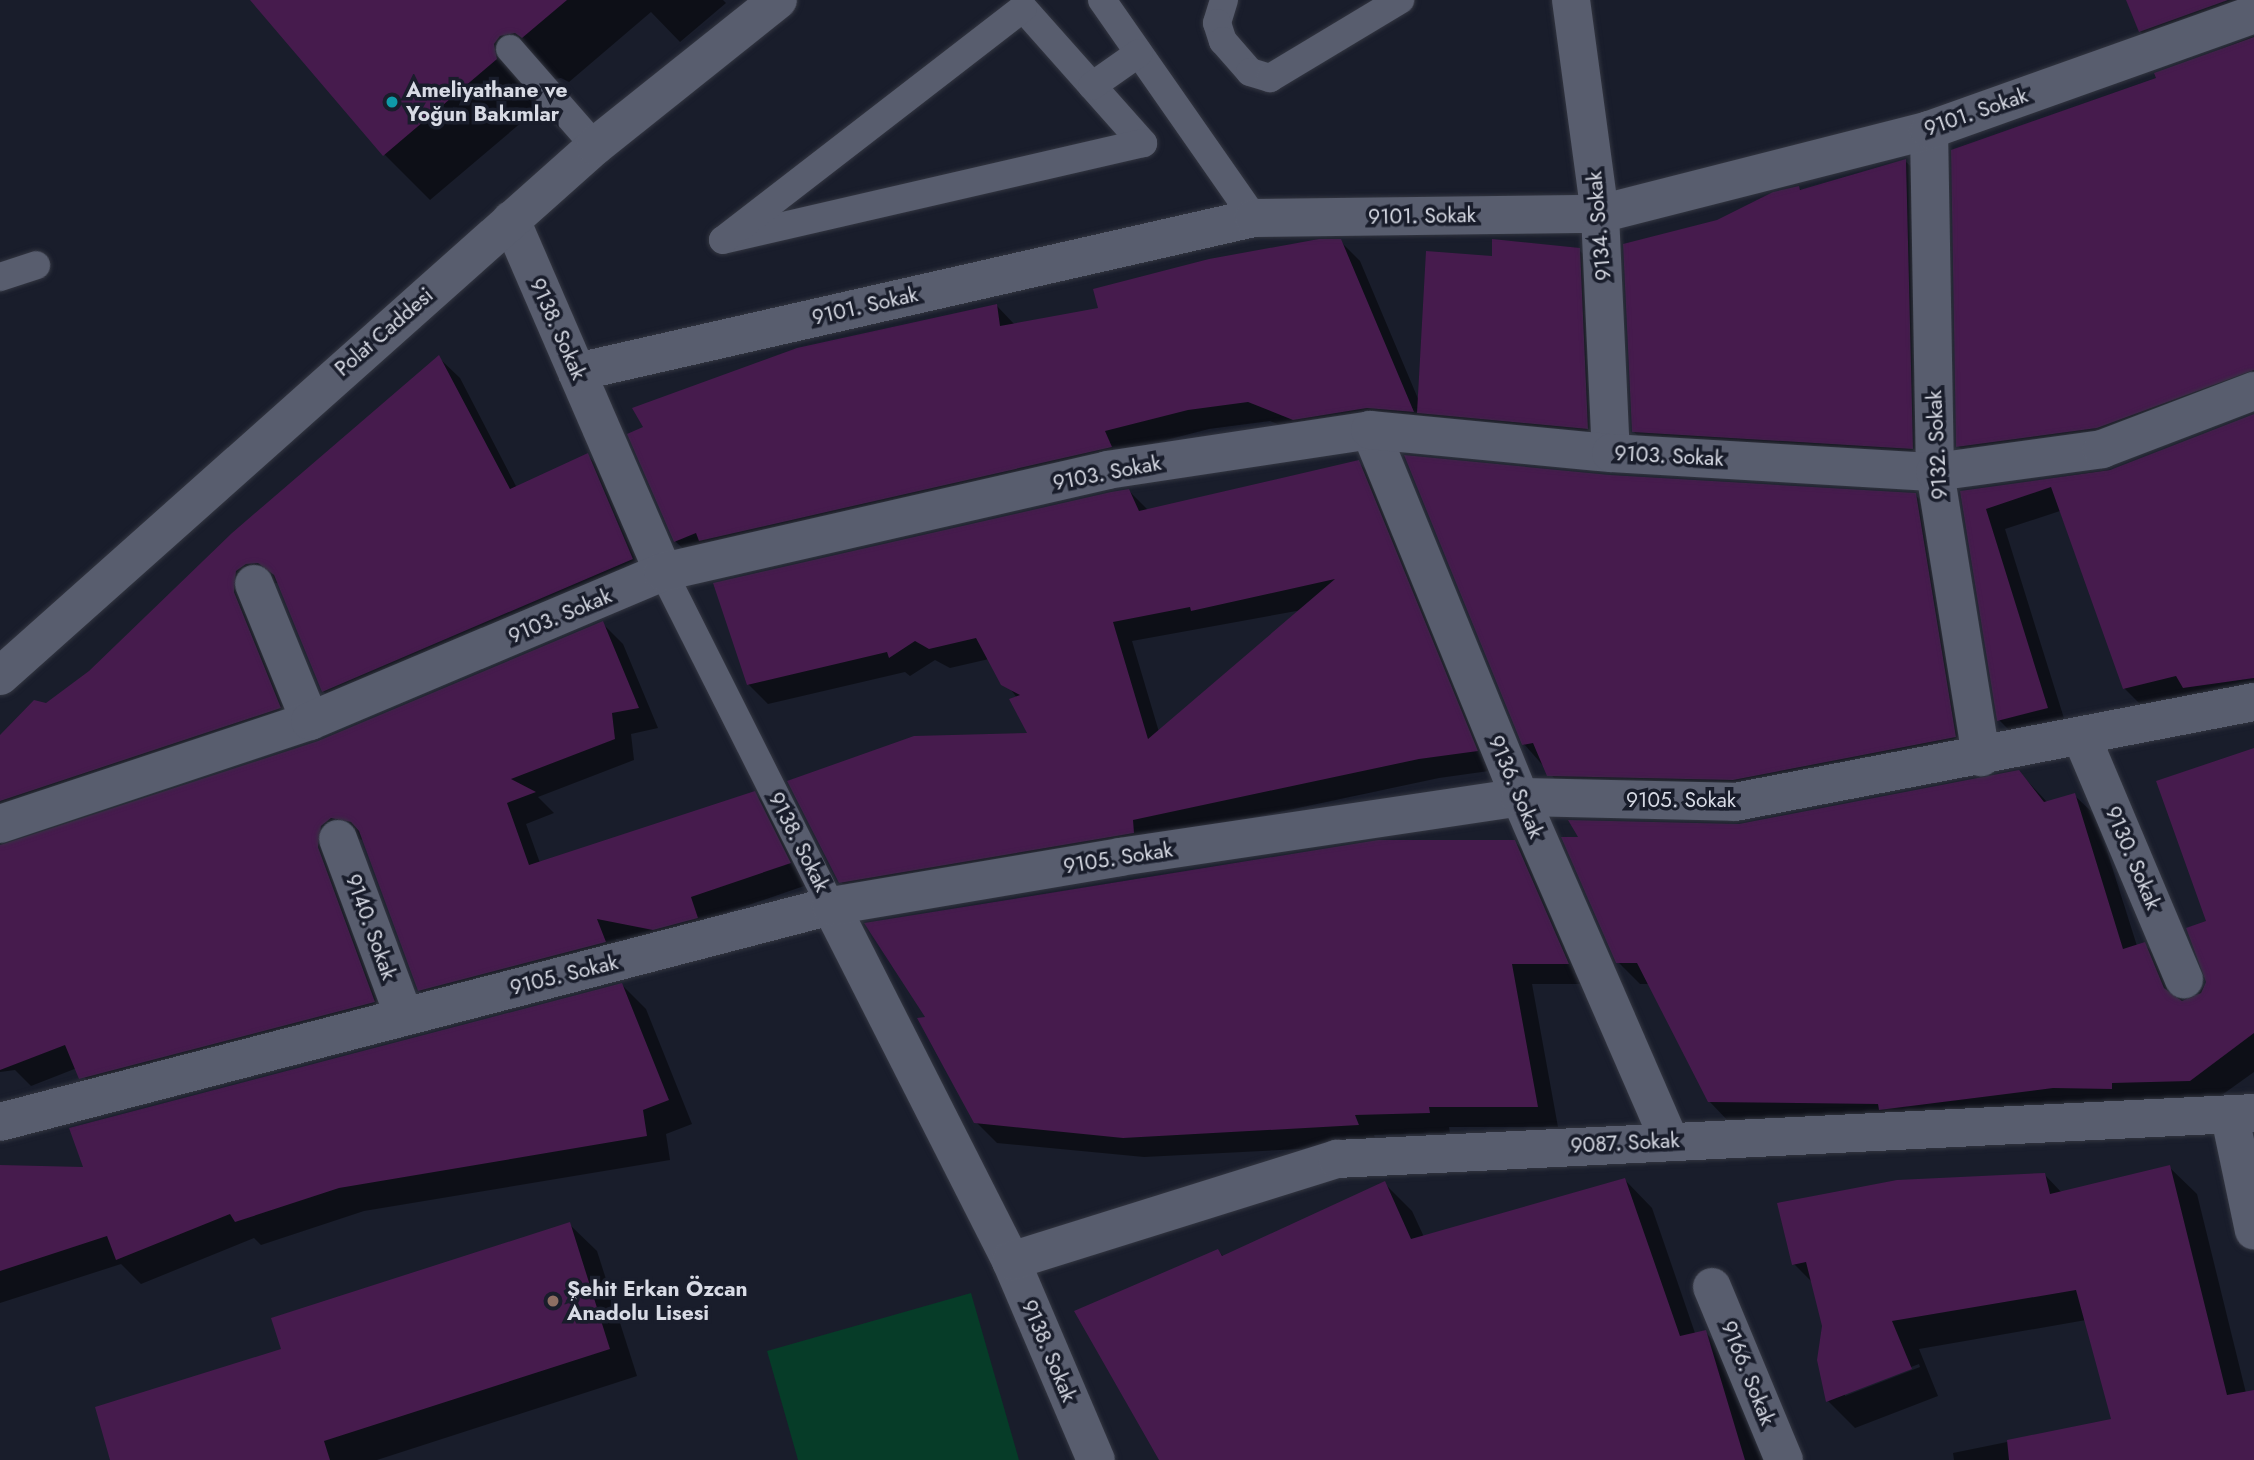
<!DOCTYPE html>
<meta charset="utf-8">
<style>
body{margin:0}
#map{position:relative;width:2254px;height:1460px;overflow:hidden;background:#191d2b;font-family:Jost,sans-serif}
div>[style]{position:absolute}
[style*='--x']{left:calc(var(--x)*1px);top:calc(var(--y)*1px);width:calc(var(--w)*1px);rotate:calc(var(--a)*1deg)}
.green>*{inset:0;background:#063c28}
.shadow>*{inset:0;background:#0007}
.building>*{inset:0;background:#461b4d}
.roads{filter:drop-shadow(0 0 2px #333641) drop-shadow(0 0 2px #333641)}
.service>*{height:28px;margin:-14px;padding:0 14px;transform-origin:14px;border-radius:14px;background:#585d6e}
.minor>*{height:38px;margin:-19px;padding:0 19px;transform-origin:19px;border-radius:19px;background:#585d6e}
.secondary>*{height:38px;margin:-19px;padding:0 19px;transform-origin:19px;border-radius:19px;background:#585d6e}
.dots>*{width:19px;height:19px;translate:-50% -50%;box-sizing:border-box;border:4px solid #191d2b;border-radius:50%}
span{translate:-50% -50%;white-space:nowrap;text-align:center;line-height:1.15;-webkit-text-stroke:7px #191d2b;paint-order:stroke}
.poi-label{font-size:21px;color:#d8dbe5;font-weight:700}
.left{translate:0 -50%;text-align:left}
.street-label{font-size:21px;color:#d8dbe5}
</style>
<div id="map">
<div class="green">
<i style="clip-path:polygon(971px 1293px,1019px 1460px,798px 1460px,767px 1351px)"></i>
</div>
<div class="shadow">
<i style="clip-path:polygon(252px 0,723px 0,726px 3px,680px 42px,651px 12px,569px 82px,561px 78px,545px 81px,542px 105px,430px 200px,385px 155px)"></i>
<i style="clip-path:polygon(2128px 0,2254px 0,2163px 54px,2140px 31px)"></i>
<i style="clip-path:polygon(2254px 36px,2254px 374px,2214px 414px,1981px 469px,1958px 446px,2159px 80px,2157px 74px)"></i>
<i style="clip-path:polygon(1905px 161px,1928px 183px,1935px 471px,1657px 455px,1634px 432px,1718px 221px,1799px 188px,1802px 191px)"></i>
<i style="clip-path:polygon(1340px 241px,1360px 261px,1419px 401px,1494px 257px,1579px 250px,1598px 269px,1606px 447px,1314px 439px,1270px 421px,1209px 429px,696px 561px,675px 541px,997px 306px,1015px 325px,1100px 309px)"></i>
<i style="clip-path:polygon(439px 358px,460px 378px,517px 488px,587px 455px,608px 476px,653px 579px,344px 712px,323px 691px,279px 583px,267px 584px,300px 728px,3px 831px,0 845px,318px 743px,602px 623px,623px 644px,658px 728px,631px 734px,634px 760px,538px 797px,554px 813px,526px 824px,540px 863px,754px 793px,775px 814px,810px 884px,711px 918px,675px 950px,616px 939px,625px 963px,440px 1011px,419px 990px,364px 840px,352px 838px,395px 1022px,102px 1099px,77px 1068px,31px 1086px,15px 1070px,0 1072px,0 738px,90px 672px)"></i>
<i style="clip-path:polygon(2254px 420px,2254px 701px,2145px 709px,2124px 688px,2060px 511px,2005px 529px,2067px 728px,2019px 740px,1999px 720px,1962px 492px,2115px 469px)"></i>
<i style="clip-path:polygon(evenodd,1358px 462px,1378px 482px,1496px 770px,1439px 778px,860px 901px,840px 881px,1030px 735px,1017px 698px,989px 659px,950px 668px,935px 660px,910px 676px,905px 672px,768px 704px,748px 684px,1129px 491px,1148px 510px,1358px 462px,1302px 610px,1159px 732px,1132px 641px,1302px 610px)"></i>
<i style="clip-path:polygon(1610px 477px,1915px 495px,1936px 515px,1975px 757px,1754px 800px,1569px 795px,1524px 744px)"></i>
<i style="clip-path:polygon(2254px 750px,2254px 1072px,2212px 1102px,1731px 1124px,1709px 1101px,1650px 984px,1640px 984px,1618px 962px,1739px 825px,2018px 771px,2048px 803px,2074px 795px,2096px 816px,2137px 946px,2144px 944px,2166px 966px,2182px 1000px,2193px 1001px,2208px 981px,2208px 922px)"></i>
<i style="clip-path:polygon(1514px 841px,1535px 862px,1588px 984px,1532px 984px,1558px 1127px,1449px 1127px,1450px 1133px,1374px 1135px,1378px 1145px,1144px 1157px,997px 1143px,976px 1122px)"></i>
<i style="clip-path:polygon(622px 985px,646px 1009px,692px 1124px,666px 1134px,670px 1160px,364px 1211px,261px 1245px,254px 1238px,141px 1284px,121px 1264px,0 1303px,0 1166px,85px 1168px)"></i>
<i style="clip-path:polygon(evenodd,2169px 1167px,2197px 1194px,2246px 1393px,2254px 1394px,2254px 1460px,1954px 1460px,1953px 1453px,2114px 1420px,2086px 1320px,1919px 1349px,1938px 1396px,1855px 1428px,1828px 1401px,1823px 1326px,1813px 1283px,1794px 1264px,2045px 1175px,2062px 1193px,2169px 1167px,1919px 1364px,1920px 1367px,1845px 1396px,1845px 1392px,1919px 1364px)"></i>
<i style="clip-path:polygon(1625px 1180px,1652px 1208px,1696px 1336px,1707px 1334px,1734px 1362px,1765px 1460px,1161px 1460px,1218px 1251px,1224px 1257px,1384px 1183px,1412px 1211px,1424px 1237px)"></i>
<i style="clip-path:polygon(569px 1224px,597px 1251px,637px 1376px,377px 1460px,112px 1460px,283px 1350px)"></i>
</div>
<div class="building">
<i style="clip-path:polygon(250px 0,567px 0,522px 38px,515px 33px,500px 36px,494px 44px,497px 59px,383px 156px)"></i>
<i style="clip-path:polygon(2126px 0,2228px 0,2139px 32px)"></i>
<i style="clip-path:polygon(2254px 37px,2254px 370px,2097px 428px,1956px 447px,1951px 150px,2156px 78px,2154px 73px)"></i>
<i style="clip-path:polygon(1906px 159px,1913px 449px,1632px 432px,1623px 244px,1717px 220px,1773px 192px,1799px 186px,1800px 190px)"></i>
<i style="clip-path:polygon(1319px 239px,1341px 239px,1414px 412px,1367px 408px,1293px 420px,1248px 402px,1188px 410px,1105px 431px,1112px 447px,699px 541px,696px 533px,674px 542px,627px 434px,643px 427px,632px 408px,797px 348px,997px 304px,1000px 326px,1098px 308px,1093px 289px,1209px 259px)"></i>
<i style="clip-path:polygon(1492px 239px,1580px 248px,1588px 429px,1417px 413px,1426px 251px,1492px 256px)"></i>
<i style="clip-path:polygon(439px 355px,510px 489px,588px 453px,633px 559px,322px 692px,274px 575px,258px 563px,246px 564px,236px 571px,234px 592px,281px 708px,0 801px,0 735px,34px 700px,46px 703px,89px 671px,232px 533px)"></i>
<i style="clip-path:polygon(2254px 414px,2254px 678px,2183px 688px,2176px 676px,2123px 689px,2051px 487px,1986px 509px,2048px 708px,1997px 721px,1960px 491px,2110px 470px)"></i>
<i style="clip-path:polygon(1404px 455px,1610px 475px,1916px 493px,1956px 737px,1733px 780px,1547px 776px,1533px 743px,1522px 745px)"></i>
<i style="clip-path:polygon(evenodd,1359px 460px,1478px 751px,1419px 759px,1133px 820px,1134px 833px,839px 883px,787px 781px,914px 736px,1027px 733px,1009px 699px,1020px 695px,1001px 685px,976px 638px,929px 649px,915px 641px,889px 658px,887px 652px,747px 685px,713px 583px,1111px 492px,1129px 489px,1139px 511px,1359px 460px,1335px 579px,1148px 739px,1113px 622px,1190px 607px,1191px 611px,1335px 579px)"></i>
<i style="clip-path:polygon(603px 621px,639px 708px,612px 713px,615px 739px,511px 779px,536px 792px,507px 803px,529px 865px,755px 791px,791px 863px,691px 897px,698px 918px,653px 930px,597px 919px,606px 942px,418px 991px,359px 831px,351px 822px,331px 818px,321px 826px,318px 847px,375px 1002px,79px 1079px,65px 1045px,0 1070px,0 845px,318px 741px)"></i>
<i style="clip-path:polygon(2254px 748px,2254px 1033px,2190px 1081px,2112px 1083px,2112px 1089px,2053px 1088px,1879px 1110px,1878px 1104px,1708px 1102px,1637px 963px,1616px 963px,1561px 837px,1578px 837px,1568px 820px,1739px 824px,2019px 770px,2044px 802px,2075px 793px,2123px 949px,2145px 942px,2164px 988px,2182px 1001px,2201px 993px,2206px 982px,2186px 928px,2206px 921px,2156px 781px)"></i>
<i style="clip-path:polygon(1378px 840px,1515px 840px,1569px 964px,1512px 964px,1538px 1107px,1429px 1107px,1430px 1113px,1355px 1115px,1359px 1125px,1123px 1138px,974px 1123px,917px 1018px,925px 1017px,864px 923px)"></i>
<i style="clip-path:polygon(622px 983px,669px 1100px,643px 1110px,647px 1136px,339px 1188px,235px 1222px,230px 1214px,116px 1260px,107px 1236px,0 1271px,0 1165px,83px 1167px,69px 1128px)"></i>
<i style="clip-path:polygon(2170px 1165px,2227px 1395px,2254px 1390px,2254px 1460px,2009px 1460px,2007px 1440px,2111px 1419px,2076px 1290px,1892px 1321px,1912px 1369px,1826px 1402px,1817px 1360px,1822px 1326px,1806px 1262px,1792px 1265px,1777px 1203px,1897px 1180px,2045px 1173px,2050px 1194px)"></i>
<i style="clip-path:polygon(1625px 1178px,1680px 1336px,1706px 1330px,1745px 1460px,1159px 1460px,1074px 1311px,1218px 1249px,1222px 1256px,1385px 1181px,1411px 1239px)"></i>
<i style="clip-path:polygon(570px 1222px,610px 1349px,324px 1441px,330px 1460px,110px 1460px,95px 1407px,281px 1349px,271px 1318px)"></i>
</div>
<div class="roads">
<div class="service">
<i style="--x:1102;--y:0;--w:266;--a:55.1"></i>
<i style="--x:1224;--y:0;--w:24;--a:107"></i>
<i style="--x:1217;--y:23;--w:19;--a:72"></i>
<i style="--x:1223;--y:41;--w:41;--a:48.9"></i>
<i style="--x:1250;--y:72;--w:21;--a:17"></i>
<i style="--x:1270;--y:78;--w:152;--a:-31"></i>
<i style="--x:1023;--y:8;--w:181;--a:48.4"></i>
<i style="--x:1143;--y:143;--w:431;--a:167"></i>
<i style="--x:723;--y:240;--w:379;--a:-37.7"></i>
<i style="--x:510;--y:49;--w:129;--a:48.8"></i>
<i style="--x:1092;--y:86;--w:57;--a:-35.1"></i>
<i style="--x:0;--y:277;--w:38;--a:-18"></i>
<i style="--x:663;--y:572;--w:374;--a:63.3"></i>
</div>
<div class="minor">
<i style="--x:1571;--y:0;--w:216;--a:82.3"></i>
<i style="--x:1600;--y:214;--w:239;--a:87.4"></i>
<i style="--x:1929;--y:130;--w:342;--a:89"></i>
<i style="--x:1935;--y:472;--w:289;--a:80.8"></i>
<i style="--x:511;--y:220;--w:383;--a:66.6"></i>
<i style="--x:577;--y:372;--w:694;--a:-12.82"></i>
<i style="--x:1254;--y:218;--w:346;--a:-0.7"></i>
<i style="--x:1600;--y:214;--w:340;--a:-14.3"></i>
<i style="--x:1929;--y:130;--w:345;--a:-19.6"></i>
<i style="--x:1370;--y:430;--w:396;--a:67.8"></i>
<i style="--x:1520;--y:797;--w:374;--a:66.5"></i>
<i style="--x:254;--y:584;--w:148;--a:67.8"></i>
<i style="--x:2082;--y:738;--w:262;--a:67.1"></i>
<i style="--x:0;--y:824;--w:327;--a:-18.4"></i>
<i style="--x:310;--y:721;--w:383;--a:-22.9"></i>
<i style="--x:663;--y:572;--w:456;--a:-12.9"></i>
<i style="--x:1107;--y:470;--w:266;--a:-8.6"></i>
<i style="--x:1370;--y:430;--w:242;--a:5.5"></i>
<i style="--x:1611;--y:453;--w:325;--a:3.4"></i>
<i style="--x:1935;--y:472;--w:169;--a:-7.8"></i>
<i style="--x:2102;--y:449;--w:163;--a:-20.9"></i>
<i style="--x:338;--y:839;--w:189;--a:69.6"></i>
<i style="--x:831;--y:906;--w:398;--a:63.1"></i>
<i style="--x:1011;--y:1261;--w:216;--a:66.9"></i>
<i style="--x:2230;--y:1117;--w:116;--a:78.1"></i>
<i style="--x:0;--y:1122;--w:859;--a:-14.57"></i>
<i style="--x:831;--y:906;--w:293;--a:-9.6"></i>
<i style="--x:1120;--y:857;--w:404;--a:-8.5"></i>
<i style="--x:1520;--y:797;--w:215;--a:1.3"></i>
<i style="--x:1735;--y:802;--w:529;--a:-10.91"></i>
<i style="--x:1011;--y:1261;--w:342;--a:-17.4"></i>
<i style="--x:1337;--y:1159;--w:918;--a:-2.87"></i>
<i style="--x:1712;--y:1287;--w:187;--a:67.4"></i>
</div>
<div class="secondary">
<i style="--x:0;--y:676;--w:797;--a:-41.69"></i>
<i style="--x:595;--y:146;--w:234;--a:-38.6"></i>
</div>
</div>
<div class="dots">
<i style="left:392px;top:102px;background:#0f9aa8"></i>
<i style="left:553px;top:1301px;background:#8d6e63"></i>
</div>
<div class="poi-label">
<span class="left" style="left:406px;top:102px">Ameliyathane ve<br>Yoğun Bakımlar</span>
<span class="left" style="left:567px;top:1301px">Şehit Erkan Özcan<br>Anadolu Lisesi</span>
</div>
<div class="street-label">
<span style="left:1976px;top:112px;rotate:-19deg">9101. Sokak</span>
<span style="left:1422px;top:216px;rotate:-1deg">9101. Sokak</span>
<span style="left:1599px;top:226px;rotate:-95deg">9134. Sokak</span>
<span style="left:865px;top:306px;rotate:-13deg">9101. Sokak</span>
<span style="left:558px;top:329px;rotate:66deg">9138. Sokak</span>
<span style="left:384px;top:332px;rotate:-41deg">Polat Caddesi</span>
<span style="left:1937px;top:445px;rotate:-93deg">9132. Sokak</span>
<span style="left:1669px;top:456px;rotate:3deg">9103. Sokak</span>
<span style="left:1107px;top:473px;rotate:-11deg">9103. Sokak</span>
<span style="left:560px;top:616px;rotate:-23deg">9103. Sokak</span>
<span style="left:1516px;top:787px;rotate:67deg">9136. Sokak</span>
<span style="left:1681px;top:800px">9105. Sokak</span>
<span style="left:799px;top:842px;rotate:63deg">9138. Sokak</span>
<span style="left:1118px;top:858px;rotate:-9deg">9105. Sokak</span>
<span style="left:2133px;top:858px;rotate:67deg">9130. Sokak</span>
<span style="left:371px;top:927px;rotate:70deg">9140. Sokak</span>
<span style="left:564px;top:975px;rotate:-14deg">9105. Sokak</span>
<span style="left:1625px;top:1143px;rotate:-3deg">9087. Sokak</span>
<span style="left:1049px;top:1351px;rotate:67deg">9138. Sokak</span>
<span style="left:1748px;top:1373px;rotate:68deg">9166. Sokak</span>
</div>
</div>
